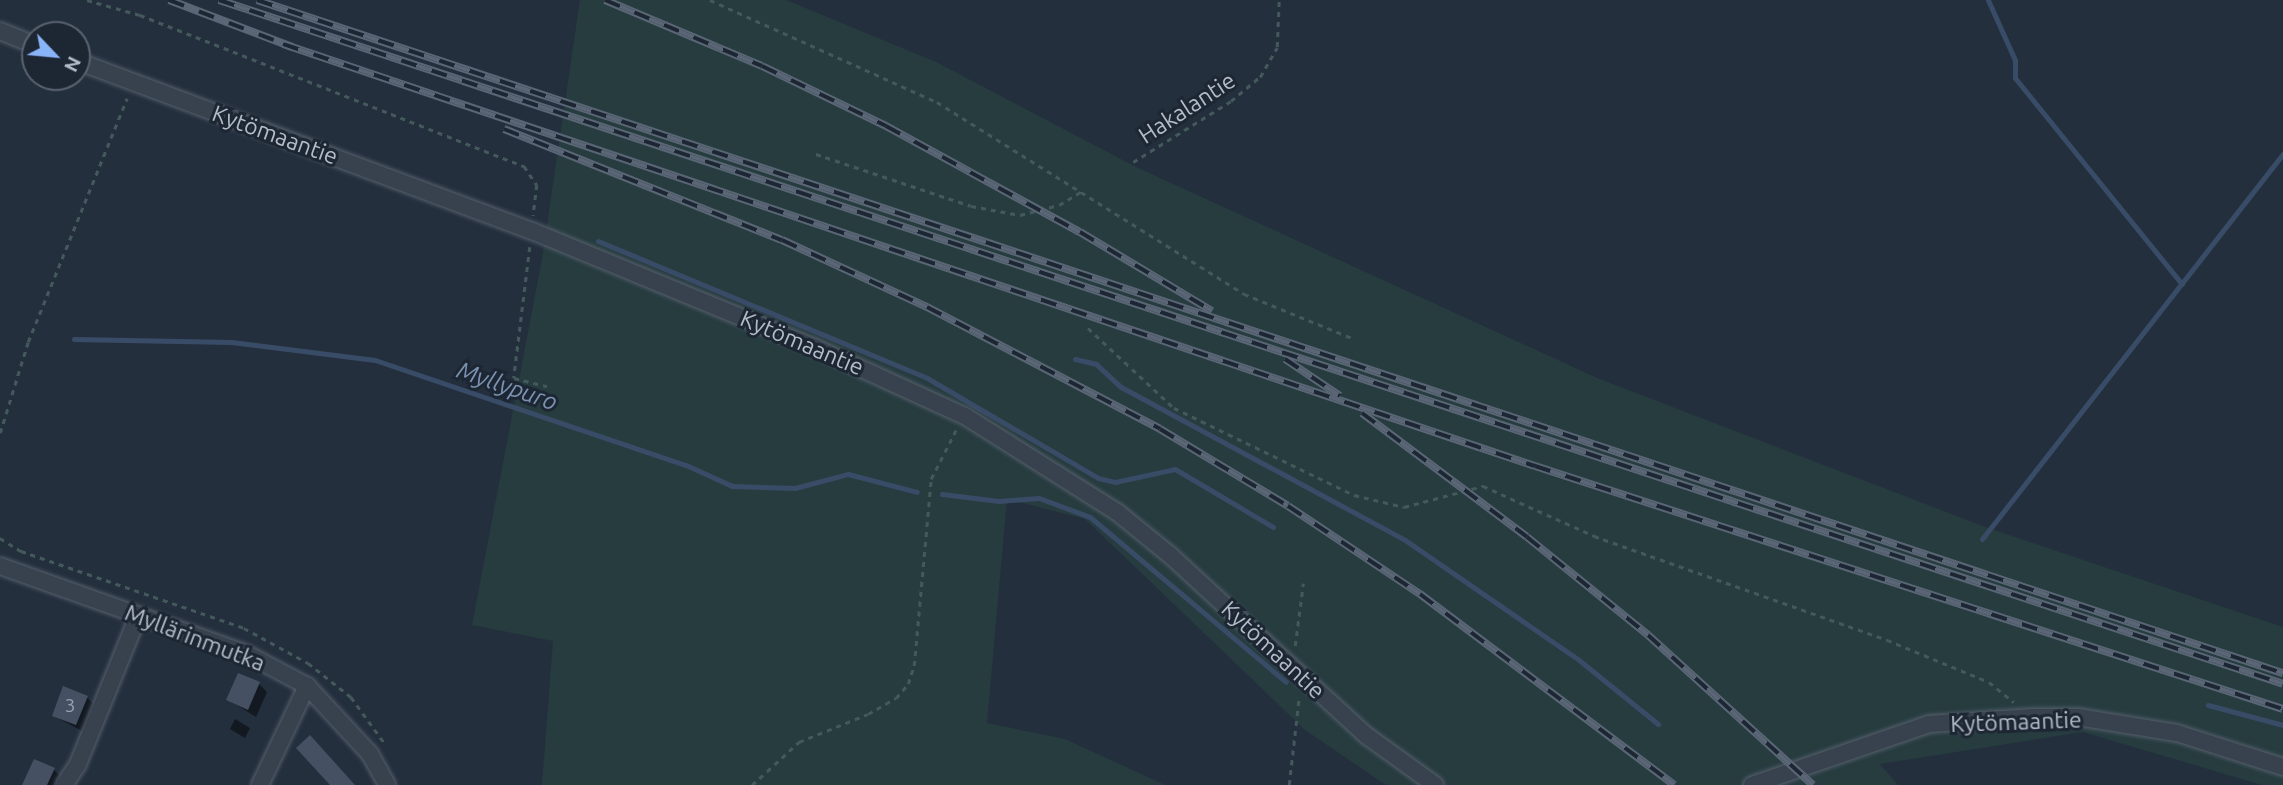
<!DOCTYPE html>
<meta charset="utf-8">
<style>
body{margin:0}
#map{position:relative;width:2283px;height:785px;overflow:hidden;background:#242f3e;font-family:Ubuntu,sans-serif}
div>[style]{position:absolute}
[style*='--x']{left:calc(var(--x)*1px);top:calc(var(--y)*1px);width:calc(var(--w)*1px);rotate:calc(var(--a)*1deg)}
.green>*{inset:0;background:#263c3f}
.shadow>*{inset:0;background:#0007}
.stream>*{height:5px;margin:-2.5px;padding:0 2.5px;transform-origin:2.5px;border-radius:2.5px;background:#394c67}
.building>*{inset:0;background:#455162}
.path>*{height:2.5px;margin-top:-1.25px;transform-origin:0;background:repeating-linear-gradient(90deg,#44595c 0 5px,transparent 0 10px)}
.roads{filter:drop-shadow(0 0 2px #565f6c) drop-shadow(0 0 2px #565f6c)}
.minor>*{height:16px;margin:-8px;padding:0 8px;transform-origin:8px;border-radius:8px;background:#38414e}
.rail>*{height:8px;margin-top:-4px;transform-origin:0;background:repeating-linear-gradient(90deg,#1d2633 0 16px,#5a6575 0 32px);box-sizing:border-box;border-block:2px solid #5a6575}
span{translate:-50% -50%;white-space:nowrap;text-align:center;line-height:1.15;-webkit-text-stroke:6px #1d2633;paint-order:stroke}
.number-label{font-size:19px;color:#98a1af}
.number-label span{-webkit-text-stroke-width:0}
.street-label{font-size:23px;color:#b4bcc9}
.water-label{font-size:24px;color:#7c92b1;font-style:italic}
.north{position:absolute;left:21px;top:21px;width:70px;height:70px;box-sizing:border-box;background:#1d2633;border:2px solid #59626f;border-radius:50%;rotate:116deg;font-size:19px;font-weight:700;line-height:28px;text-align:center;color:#b4bcc9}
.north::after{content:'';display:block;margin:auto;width:24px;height:32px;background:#8ab4f8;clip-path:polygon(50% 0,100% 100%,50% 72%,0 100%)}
</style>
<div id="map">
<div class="green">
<i style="clip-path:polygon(580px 0,786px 0,936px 62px,1134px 166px,1597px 378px,1988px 528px,2283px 627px,2283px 785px,2262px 785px,2083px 732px,1880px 764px,1898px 785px,1386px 785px,1305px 730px,1085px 519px,1007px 499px,987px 723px,1065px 739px,1165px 785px,542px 785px,553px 641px,472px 625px,542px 259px)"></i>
</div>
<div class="shadow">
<i style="clip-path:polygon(259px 684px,267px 692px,256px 717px,229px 700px)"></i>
<i style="clip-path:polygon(87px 697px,94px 705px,84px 732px,54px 716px)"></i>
<i style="clip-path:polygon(235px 719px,250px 728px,245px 738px,230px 729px)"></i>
<i style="clip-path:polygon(35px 761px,54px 770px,62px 778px,59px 785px,26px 785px)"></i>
</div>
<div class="stream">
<i style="--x:1988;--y:0;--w:66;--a:65.8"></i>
<i style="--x:2015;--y:60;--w:18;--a:90"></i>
<i style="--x:2015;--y:78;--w:265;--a:51"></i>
<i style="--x:598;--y:241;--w:356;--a:22.6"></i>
<i style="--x:927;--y:378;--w:198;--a:30.3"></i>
<i style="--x:1098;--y:478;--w:17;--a:13"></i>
<i style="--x:1115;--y:482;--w:61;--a:-12.2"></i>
<i style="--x:1175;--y:469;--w:114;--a:30.6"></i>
<i style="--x:74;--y:339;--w:157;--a:1.1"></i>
<i style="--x:231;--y:342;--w:145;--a:7.1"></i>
<i style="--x:375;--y:360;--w:328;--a:18.7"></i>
<i style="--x:686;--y:465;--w:51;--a:24.5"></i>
<i style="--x:732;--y:486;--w:63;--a:1.8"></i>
<i style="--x:795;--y:488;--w:55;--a:-14.8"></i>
<i style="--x:848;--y:474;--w:71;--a:14.6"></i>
<i style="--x:1075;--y:359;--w:22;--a:13"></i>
<i style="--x:1096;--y:364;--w:34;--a:43"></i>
<i style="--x:1121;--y:387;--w:323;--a:28.3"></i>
<i style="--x:1405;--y:540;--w:211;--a:34.6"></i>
<i style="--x:1579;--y:660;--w:102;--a:39"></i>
<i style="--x:942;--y:494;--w:57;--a:7"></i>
<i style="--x:999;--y:501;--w:40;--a:-4.3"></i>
<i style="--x:1039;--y:498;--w:54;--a:20.4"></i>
<i style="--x:1090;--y:517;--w:256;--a:40.1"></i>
<i style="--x:1982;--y:539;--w:489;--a:-52"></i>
<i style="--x:2208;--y:705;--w:78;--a:14.9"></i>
</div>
<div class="building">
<i style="clip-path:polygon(238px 673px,260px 682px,248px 710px,226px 700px)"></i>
<i style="clip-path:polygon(63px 686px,88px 696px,76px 725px,52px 716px)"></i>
<i style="clip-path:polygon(310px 735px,355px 785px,330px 785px,296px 748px)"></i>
<i style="clip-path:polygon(34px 759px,55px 768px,47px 785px,22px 785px)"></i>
</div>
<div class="path">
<i style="--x:87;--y:0;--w:55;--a:15.8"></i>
<i style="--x:140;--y:15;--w:413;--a:21.5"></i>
<i style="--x:524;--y:166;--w:23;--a:56"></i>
<i style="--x:537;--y:185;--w:31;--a:97"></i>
<i style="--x:710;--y:0;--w:249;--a:24.2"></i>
<i style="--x:937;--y:102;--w:362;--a:32"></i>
<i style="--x:1244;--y:294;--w:117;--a:22.2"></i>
<i style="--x:816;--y:154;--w:163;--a:18.5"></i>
<i style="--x:971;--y:206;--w:50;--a:10.4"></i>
<i style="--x:1020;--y:215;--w:40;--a:-14.4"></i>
<i style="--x:1059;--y:205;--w:26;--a:-31"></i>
<i style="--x:1133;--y:162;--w:115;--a:-31.9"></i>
<i style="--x:1231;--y:101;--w:38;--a:-40"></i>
<i style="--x:1260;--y:77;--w:34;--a:-60"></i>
<i style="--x:1277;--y:47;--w:47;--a:-87.6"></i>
<i style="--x:530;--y:247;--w:132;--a:97"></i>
<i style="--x:514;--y:378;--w:34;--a:14"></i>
<i style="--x:1088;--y:328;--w:117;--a:42.9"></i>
<i style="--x:1174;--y:408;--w:200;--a:25.8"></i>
<i style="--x:1354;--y:495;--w:51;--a:13.5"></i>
<i style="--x:1404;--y:507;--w:82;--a:-14.9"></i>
<i style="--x:1483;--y:486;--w:122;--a:24.2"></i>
<i style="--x:1594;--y:536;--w:311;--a:19.5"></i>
<i style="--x:1887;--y:640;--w:110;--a:22.4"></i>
<i style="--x:1989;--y:682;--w:32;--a:39"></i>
<i style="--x:0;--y:433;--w:95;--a:-72.9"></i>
<i style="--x:28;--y:342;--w:263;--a:-67.9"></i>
<i style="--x:0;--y:538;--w:25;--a:32"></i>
<i style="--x:21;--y:551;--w:236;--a:19"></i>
<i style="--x:244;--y:628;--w:73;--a:28.7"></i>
<i style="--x:308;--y:663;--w:55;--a:38.3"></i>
<i style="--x:351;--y:697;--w:59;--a:53.9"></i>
<i style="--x:1295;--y:646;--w:63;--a:-82.6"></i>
<i style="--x:752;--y:785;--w:64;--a:-42.5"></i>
<i style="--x:799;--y:742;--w:74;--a:-22.1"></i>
<i style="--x:868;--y:714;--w:32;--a:-30"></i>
<i style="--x:896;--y:698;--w:18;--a:-49"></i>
<i style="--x:908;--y:684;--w:19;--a:-72"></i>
<i style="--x:914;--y:666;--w:188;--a:-84.8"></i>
<i style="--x:931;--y:479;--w:55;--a:-63"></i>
<i style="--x:1289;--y:785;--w:89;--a:-83.5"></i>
</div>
<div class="roads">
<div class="minor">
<i style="--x:0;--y:31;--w:38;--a:22"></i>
<i style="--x:77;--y:61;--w:486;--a:20.5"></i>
<i style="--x:532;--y:231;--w:305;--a:22.4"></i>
<i style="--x:814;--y:347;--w:166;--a:24.6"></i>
<i style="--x:965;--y:416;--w:180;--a:32.3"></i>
<i style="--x:1117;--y:512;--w:68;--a:39.1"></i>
<i style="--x:1170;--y:555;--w:268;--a:42.6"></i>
<i style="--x:1367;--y:736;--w:84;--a:35.8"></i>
<i style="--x:0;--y:566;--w:262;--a:19.6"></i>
<i style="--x:247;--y:654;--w:68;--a:28.1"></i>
<i style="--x:307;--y:686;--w:93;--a:47.2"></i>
<i style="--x:370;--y:754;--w:35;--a:61"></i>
<i style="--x:64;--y:785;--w:25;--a:-56"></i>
<i style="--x:78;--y:764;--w:160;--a:-67.9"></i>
<i style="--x:260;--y:785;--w:110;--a:-64.6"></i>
<i style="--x:1752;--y:785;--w:187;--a:-19"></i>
<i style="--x:1929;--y:724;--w:104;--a:-3.9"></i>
<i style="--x:2033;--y:717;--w:45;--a:0"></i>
<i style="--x:2078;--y:717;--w:100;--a:9.2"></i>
<i style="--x:2177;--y:733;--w:111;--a:17.8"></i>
</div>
</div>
<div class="rail">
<i style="--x:169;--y:0;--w:132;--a:20.9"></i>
<i style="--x:219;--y:0;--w:2174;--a:18.33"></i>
<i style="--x:257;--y:0;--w:2135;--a:18.38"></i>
<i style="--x:605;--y:0;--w:170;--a:22.8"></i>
<i style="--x:762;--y:66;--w:138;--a:25.8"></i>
<i style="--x:886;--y:126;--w:221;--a:28.7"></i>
<i style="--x:1080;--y:232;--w:154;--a:30.9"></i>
<i style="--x:283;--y:44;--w:1321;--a:18.63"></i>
<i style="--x:1535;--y:466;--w:786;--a:18"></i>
<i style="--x:504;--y:129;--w:299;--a:21.8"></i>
<i style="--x:782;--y:240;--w:160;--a:24.8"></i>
<i style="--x:927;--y:307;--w:263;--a:27.6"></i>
<i style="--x:1160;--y:429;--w:149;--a:31"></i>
<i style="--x:1288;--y:506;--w:159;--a:33.7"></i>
<i style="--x:1420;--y:594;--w:318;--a:36.9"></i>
<i style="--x:1285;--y:359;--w:66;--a:33.9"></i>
<i style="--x:1362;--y:413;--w:206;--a:36.9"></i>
<i style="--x:1527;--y:537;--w:156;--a:39"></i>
<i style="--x:1648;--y:635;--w:223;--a:42.3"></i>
</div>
<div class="number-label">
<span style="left:70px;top:706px">3</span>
</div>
<div class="street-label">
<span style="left:1187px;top:108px;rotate:-33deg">Hakalantie</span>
<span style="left:275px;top:135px;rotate:20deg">Kytömaantie</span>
<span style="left:802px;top:343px;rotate:23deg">Kytömaantie</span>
<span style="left:195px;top:638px;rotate:21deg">Myllärinmutka</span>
<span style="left:1273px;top:650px;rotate:43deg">Kytömaantie</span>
<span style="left:2016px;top:722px;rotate:-2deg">Kytömaantie</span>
</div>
<div class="water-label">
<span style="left:507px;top:386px;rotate:19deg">Myllypuro</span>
</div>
<div class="north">N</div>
</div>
